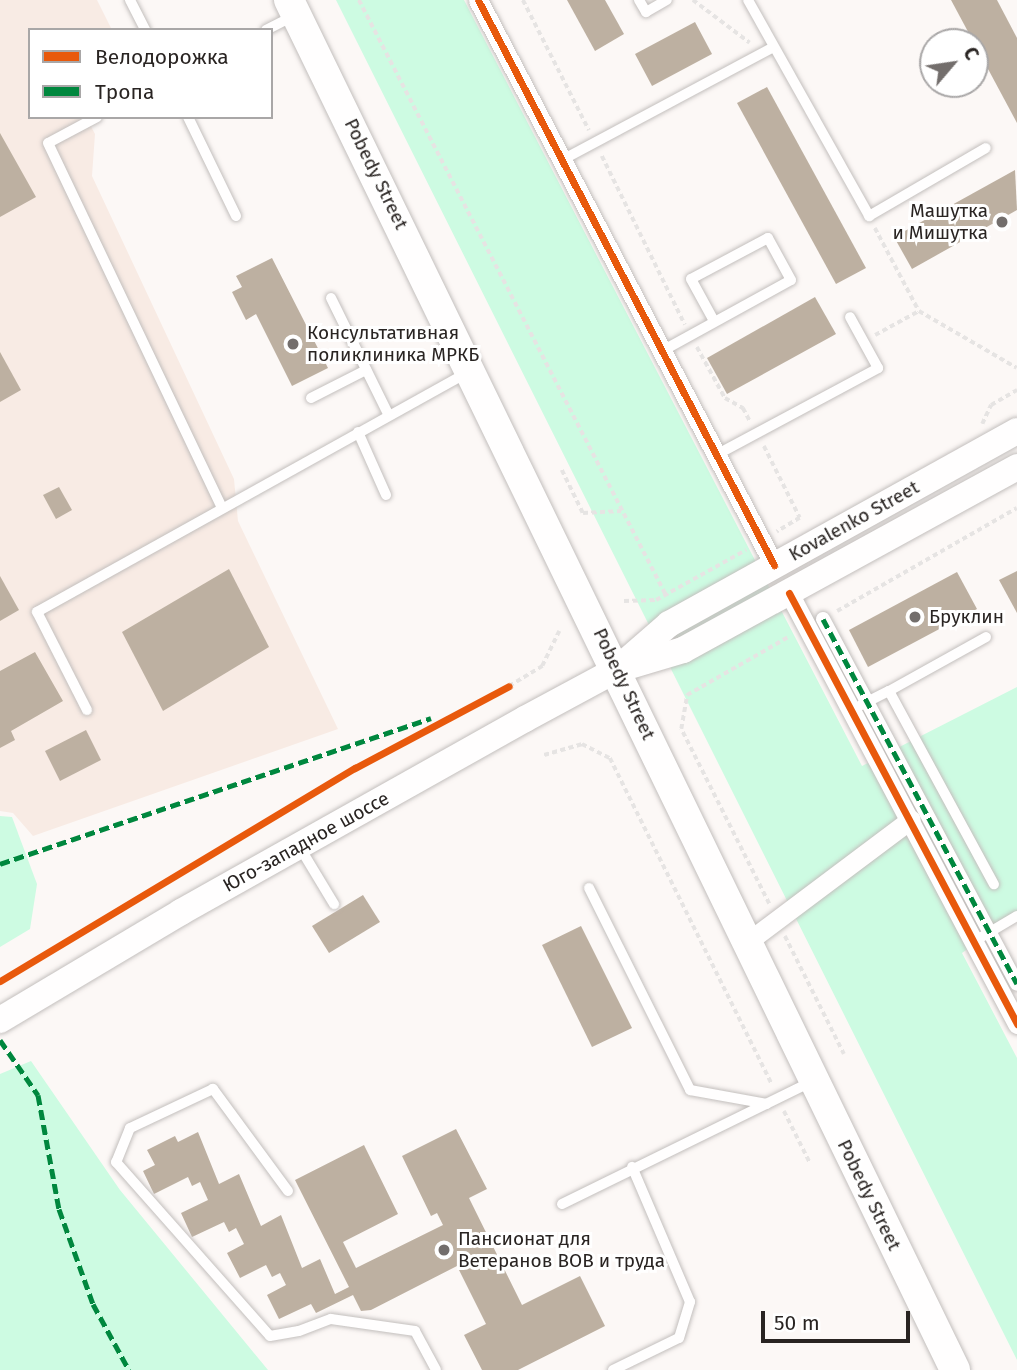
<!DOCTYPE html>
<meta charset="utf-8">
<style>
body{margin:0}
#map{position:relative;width:1017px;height:1370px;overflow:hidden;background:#fcf8f6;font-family:"Fira Sans",sans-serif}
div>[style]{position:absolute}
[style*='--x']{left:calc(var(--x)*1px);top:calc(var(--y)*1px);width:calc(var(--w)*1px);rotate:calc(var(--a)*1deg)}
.built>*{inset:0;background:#f8ebe4}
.green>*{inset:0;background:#cdfbe2}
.building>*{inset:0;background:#bdb0a1}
.path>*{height:3.5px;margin-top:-1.75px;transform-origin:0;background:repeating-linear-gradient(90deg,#e6e4e3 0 5px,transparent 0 8.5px)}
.roads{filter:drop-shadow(0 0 2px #c3bfbd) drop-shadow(0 0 2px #c3bfbd)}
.service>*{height:10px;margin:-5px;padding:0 5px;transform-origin:5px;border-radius:5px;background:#fffefe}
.pedestrian>*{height:14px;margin:-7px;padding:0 7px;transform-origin:7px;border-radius:7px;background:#fffefe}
.minor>*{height:19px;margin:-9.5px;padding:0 9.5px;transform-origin:9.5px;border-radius:9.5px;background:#fffefe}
.secondary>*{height:26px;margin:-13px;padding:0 13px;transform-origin:13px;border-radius:13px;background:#fffefe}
.primary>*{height:30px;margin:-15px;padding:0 15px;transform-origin:15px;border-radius:15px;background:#fffefe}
.quiet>*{height:5px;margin-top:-2.5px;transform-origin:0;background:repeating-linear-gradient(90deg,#00873e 0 10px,transparent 0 15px)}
.cycleway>*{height:7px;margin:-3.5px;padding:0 3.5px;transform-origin:3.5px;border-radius:3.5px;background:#e8590c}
.dots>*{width:19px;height:19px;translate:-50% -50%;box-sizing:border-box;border:4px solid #fff;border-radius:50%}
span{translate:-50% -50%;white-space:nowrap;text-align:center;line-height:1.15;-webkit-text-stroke:6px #fff;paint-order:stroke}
.street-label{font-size:19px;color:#292422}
.poi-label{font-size:19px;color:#292422}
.right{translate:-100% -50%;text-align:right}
.left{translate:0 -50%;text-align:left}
.legend{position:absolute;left:28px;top:28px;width:245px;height:91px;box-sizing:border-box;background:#fff;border:2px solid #a9a7a7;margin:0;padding:9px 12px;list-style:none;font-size:21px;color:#292422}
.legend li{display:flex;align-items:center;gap:14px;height:35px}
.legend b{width:35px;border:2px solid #a9a7a7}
.north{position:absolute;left:919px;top:28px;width:70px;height:70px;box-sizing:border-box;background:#fff;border:2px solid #a9a7a7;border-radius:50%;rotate:61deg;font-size:19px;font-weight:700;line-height:28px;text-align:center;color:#292422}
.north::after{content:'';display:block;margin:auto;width:24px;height:32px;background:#736e6c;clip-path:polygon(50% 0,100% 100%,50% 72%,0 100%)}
.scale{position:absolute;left:761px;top:1311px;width:149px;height:32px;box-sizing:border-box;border:4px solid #292422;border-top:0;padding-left:9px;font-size:21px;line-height:24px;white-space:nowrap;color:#292422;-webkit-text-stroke:5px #fff;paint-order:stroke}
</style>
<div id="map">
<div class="built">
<i style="clip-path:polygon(0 0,97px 0,112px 30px,30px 30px,30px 117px,86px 117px,95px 134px,92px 176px,234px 479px,238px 521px,338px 729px,33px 836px,13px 813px,0 811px)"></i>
</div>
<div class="green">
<i style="clip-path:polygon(336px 0,464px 0,862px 766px,1017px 687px,1017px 912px,962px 953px,1017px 1058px,1017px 1360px)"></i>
<i style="clip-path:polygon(0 816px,12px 817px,37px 884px,30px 929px,0 947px)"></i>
<i style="clip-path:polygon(31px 1061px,120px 1190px,268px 1370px,0 1370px,0 1074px)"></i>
</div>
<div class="building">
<i style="clip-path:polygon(567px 0,605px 0,624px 34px,595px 51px)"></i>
<i style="clip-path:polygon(951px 0,997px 0,1017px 38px,1017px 123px)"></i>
<i style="clip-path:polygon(695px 22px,712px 54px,652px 86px,635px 54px)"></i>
<i style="clip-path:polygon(767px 87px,866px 268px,836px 284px,737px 103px)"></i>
<i style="clip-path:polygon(0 133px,36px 197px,0 217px)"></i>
<i style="clip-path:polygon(1015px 170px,1017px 210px,912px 269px,894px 237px)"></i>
<i style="clip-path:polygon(272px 258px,328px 368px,292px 386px,256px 314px,246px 320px,232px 292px,242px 287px,236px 276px)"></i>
<i style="clip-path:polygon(815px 297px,836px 334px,727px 394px,707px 358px)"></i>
<i style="clip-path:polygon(0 352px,21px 390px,0 402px)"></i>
<i style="clip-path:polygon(59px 487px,72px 510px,56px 519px,43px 495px)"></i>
<i style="clip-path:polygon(229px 569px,269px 647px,163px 711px,122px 632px)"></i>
<i style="clip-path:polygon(1017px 571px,1017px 613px,999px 580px)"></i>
<i style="clip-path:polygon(957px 572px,977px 609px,868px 667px,849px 630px)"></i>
<i style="clip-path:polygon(0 576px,19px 610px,0 621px)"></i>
<i style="clip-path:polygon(35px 652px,63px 701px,11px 731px,15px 740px,0 748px,0 671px)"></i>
<i style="clip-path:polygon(86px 730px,101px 760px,60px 781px,45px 751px)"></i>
<i style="clip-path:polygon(363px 895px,380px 922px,329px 953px,312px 926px)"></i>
<i style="clip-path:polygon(581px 926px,632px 1028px,592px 1047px,542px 945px)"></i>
<i style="clip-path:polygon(456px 1129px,487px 1189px,469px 1198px,522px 1305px,580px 1276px,605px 1326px,518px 1370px,482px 1370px,464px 1335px,486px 1324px,457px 1266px,371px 1310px,361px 1311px,353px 1295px,316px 1313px,311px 1304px,279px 1319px,267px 1295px,286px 1285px,280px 1273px,272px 1277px,266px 1265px,240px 1278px,227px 1253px,244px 1244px,236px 1228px,229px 1232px,224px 1222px,192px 1237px,181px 1213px,208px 1200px,200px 1182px,192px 1186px,188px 1177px,154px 1194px,143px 1171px,155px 1165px,147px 1150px,175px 1136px,178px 1142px,198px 1132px,219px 1184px,239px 1174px,261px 1226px,281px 1215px,302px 1268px,320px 1259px,335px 1294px,349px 1287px,295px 1180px,364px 1145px,398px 1214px,343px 1242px,356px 1268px,443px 1225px,437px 1213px,431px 1216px,402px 1156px)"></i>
</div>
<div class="path">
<i style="--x:359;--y:0;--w:670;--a:62.71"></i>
<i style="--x:523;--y:0;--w:146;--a:63.1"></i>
<i style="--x:693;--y:0;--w:71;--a:37"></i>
<i style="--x:602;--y:156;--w:188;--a:63.8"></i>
<i style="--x:875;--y:228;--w:94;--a:62.1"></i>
<i style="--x:919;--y:311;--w:113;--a:30.2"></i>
<i style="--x:875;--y:335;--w:50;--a:-28.6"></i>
<i style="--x:697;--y:347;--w:58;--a:61.2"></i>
<i style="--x:725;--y:398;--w:21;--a:29"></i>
<i style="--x:743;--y:408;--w:15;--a:62"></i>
<i style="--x:982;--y:424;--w:21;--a:-65"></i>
<i style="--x:991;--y:405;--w:30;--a:-30"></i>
<i style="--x:764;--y:446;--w:80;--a:63.4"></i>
<i style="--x:800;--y:518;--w:27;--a:149"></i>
<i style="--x:562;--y:470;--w:48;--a:64"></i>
<i style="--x:583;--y:513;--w:38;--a:-3"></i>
<i style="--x:624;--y:601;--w:32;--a:-2"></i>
<i style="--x:656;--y:600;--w:103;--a:-29.1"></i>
<i style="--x:837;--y:611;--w:207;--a:-29.8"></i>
<i style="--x:509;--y:686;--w:39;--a:-31"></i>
<i style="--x:542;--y:666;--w:39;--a:-64"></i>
<i style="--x:544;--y:755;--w:40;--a:-16"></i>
<i style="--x:582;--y:744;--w:31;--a:27"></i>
<i style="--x:610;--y:758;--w:365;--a:63.6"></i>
<i style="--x:769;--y:904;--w:196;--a:-116.7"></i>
<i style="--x:681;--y:729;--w:35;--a:-80"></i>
<i style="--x:687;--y:695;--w:119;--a:-29.8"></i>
<i style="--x:785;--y:936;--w:132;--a:63.4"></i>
<i style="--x:784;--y:1111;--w:58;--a:63.4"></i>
</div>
<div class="roads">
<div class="service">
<i style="--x:130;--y:0;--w:34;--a:63"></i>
<i style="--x:639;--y:0;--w:14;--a:60"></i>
<i style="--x:646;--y:12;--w:24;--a:-30"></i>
<i style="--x:748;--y:0;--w:248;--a:60.7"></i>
<i style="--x:869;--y:216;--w:135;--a:-30.2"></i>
<i style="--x:266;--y:30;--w:30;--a:-27"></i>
<i style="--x:97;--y:117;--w:55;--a:152"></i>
<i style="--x:48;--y:143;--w:403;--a:64.5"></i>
<i style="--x:188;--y:117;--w:110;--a:64.1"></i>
<i style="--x:562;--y:160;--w:240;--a:-28.1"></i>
<i style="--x:331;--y:298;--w:131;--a:63.8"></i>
<i style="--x:662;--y:351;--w:147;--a:-28.8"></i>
<i style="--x:791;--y:280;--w:48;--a:-118.7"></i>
<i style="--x:768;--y:238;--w:87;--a:152"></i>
<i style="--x:691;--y:279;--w:48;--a:61.3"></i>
<i style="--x:311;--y:398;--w:62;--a:-27"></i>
<i style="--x:358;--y:432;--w:69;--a:66"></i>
<i style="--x:716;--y:455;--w:184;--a:-28.2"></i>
<i style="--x:878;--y:368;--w:58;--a:-118.8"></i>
<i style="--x:889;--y:691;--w:111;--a:-29.1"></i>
<i style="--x:861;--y:705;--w:31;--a:-27"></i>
<i style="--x:889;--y:691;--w:220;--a:61.5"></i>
<i style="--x:87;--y:710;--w:110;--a:-117"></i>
<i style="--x:37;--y:612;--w:491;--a:-29.1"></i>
<i style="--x:299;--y:846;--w:68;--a:58.9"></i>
<i style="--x:589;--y:888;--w:226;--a:63.4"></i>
<i style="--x:690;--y:1090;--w:78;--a:10.3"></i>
<i style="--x:973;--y:942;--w:51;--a:-30.6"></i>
<i style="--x:288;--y:1191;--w:127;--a:-126.3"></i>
<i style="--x:213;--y:1089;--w:92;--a:154.8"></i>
<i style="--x:130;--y:1128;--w:37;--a:112"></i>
<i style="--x:116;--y:1162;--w:232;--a:48.5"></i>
<i style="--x:270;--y:1336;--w:29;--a:-10"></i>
<i style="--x:299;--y:1331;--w:34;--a:-21"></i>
<i style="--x:331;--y:1319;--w:85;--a:8.1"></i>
<i style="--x:415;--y:1331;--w:44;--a:61.7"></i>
<i style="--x:562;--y:1204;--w:280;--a:-26.1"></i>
<i style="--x:613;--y:1370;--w:73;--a:-25.9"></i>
<i style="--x:679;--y:1338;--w:38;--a:-73"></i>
<i style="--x:690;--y:1302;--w:147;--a:-113.2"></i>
</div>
<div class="pedestrian">
<i style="--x:823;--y:619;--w:413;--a:62"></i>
</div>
<div class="minor">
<i style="--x:478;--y:0;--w:638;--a:62.35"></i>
<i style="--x:789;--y:593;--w:488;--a:62.1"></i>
<i style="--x:746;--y:943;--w:206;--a:-36.9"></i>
</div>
<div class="secondary">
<i style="--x:623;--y:664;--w:61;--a:-41"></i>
<i style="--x:669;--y:624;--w:398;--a:-29"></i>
<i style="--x:0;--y:1020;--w:211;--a:-30.8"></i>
<i style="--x:181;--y:912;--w:394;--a:-29.3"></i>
<i style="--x:525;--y:719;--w:103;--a:-28.3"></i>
<i style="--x:616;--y:670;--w:70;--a:-16.6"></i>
<i style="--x:683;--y:650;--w:381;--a:-28.7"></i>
</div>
<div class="primary">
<i style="--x:289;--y:0;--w:1523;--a:64.07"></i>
</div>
</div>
<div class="quiet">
<i style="--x:823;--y:619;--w:413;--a:62"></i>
<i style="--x:0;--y:864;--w:455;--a:-18.7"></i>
<i style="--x:0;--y:1040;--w:67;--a:55.4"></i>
<i style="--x:38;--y:1095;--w:116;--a:79.6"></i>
<i style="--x:59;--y:1209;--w:101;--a:70.3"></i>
<i style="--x:93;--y:1304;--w:75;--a:61.4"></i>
</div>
<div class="cycleway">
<i style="--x:478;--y:0;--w:638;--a:62.35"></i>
<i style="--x:789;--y:593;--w:488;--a:62.1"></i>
<i style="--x:0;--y:981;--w:414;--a:-31"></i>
<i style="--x:355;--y:768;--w:174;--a:-28"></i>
</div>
<div class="dots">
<i style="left:1002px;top:222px;background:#736e6c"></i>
<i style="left:293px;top:344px;background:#736e6c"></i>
<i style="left:915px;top:617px;background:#736e6c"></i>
<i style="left:444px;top:1250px;background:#736e6c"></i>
</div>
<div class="street-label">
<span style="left:376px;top:174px;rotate:64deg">Pobedy Street</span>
<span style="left:854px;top:521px;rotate:-29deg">Kovalenko Street</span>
<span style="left:624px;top:684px;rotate:65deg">Pobedy Street</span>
<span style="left:306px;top:842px;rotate:-29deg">Юго-западное шоссе</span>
<span style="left:869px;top:1195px;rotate:64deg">Pobedy Street</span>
</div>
<div class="poi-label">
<span class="right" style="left:988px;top:222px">Машутка<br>и Мишутка</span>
<span class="left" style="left:307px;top:344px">Консультативная<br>поликлиника МРКБ</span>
<span class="left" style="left:929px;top:617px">Бруклин</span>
<span class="left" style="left:458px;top:1250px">Пансионат для<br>Ветеранов ВОВ и труда</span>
</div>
<ul class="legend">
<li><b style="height:9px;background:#e8590c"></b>Велодорожка</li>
<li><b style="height:9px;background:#00873e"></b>Тропа</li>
</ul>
<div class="north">С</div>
<div class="scale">50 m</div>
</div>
